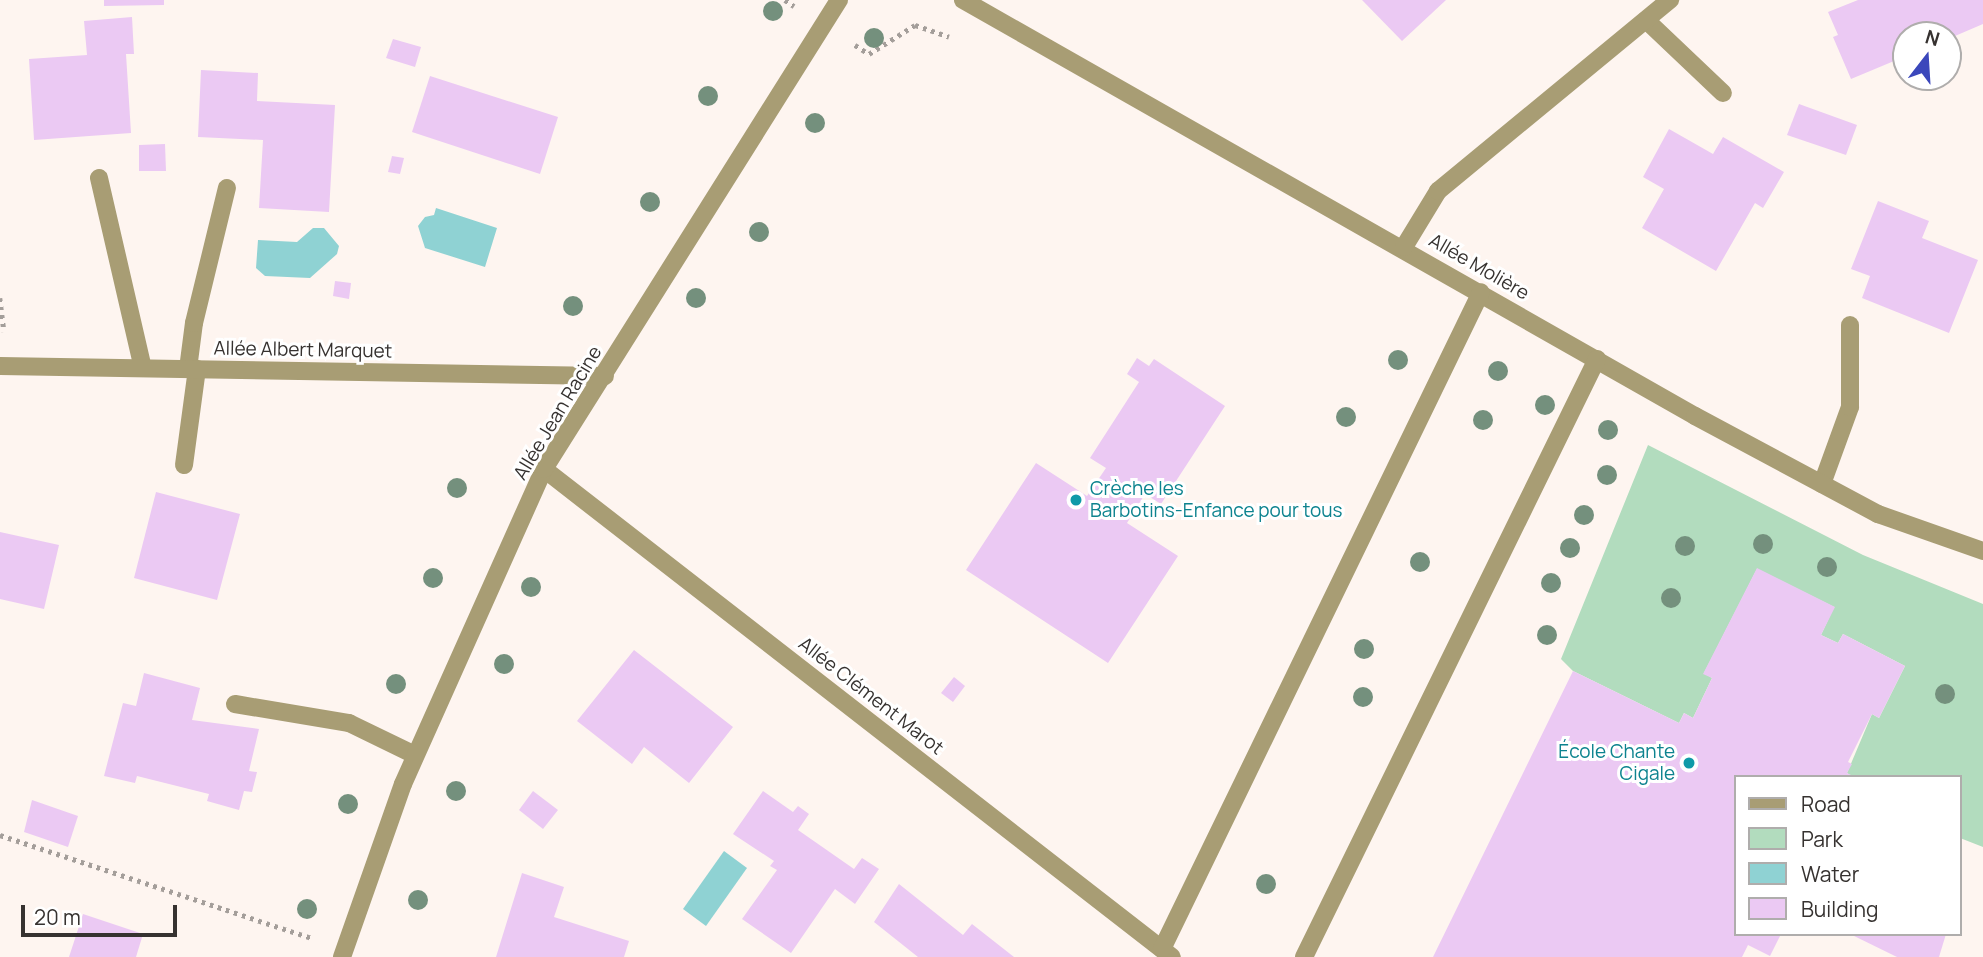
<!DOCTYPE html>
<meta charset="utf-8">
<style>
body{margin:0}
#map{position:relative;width:1983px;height:957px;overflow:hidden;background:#fef5f0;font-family:Manrope,sans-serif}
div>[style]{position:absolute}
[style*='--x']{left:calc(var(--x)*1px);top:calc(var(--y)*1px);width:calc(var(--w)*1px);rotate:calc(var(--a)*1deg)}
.green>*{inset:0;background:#b2dcbe}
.water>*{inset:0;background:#8fd2d3}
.building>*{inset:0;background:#ebc9f3}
.path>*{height:4.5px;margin-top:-2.25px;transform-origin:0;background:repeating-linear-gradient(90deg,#a49e9a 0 3.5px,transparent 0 8.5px)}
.lane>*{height:18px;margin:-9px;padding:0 9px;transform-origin:9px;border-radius:9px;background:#a89d74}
.street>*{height:18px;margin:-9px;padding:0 9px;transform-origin:9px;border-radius:9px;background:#a89d74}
.trees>*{width:20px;height:20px;margin:-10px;border-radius:50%;background:#74907d}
.dots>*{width:19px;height:19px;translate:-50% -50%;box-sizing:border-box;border:4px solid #fff;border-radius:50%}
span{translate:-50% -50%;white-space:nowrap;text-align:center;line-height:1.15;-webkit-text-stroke:6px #fff;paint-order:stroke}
.street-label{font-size:19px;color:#363230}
.culture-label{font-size:19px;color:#0d838f}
.left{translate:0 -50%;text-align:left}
.right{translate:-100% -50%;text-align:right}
.legend{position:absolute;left:1734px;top:775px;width:228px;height:161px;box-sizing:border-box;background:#fff;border:2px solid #afadac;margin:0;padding:9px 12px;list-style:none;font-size:21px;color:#363230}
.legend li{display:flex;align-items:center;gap:14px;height:35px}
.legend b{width:35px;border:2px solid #afadac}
.north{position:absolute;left:1892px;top:21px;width:70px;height:70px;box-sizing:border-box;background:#fff;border:2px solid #afadac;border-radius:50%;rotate:17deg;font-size:19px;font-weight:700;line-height:28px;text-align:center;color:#363230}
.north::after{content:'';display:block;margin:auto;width:24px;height:32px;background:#3b47bb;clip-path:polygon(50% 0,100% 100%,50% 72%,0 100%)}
.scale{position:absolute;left:21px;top:905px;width:156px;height:32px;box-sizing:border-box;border:4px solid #363230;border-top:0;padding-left:9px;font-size:21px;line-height:24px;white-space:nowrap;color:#363230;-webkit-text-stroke:5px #fff;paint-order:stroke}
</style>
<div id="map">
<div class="green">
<i style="clip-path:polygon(1648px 445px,1863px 555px,1983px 604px,1983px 847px,1960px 838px,1960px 777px,1852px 777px,1847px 773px,1872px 714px,1879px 718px,1905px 666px,1843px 634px,1838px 643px,1821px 635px,1834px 607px,1757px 569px,1704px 673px,1712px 678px,1693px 718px,1684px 713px,1679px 723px,1573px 671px,1561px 659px)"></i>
</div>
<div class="water">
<i style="clip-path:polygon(436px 208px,497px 228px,485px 267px,425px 248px,418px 226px,425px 217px,434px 215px)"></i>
<i style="clip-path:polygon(313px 228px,324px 228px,339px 246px,337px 254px,310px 278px,265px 276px,256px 268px,258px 240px,297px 242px)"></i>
<i style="clip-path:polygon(724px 851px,747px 868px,706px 926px,683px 909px)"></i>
</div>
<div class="building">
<i style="clip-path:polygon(104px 0,164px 0,164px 5px,104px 6px)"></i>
<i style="clip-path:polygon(1362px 0,1446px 0,1402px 41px)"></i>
<i style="clip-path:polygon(1858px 0,1983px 0,1983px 24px,1948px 39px,1948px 35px,1906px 35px,1906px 56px,1851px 79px,1833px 37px,1838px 35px,1828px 12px)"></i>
<i style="clip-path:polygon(132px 17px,134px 54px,126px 54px,131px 133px,34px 140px,29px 59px,87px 55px,84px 21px)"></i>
<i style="clip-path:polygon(393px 39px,421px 47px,415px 67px,386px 58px)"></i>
<i style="clip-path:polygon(201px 70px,258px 73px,257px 101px,335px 105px,329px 212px,259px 208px,263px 140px,198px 137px)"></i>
<i style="clip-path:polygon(430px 76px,558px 117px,540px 174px,412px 132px)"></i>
<i style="clip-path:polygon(1799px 104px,1857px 125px,1846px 155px,1787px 135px)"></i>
<i style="clip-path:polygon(1669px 129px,1713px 154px,1723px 137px,1784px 172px,1763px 208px,1755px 203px,1716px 271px,1642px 228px,1664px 189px,1643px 177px)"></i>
<i style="clip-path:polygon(165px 144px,166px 171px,139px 171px,139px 145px)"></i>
<i style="clip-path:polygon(392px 156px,404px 158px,400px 174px,388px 172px)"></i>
<i style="clip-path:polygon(1878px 201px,1929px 221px,1922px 238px,1978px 260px,1949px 333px,1862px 298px,1870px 276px,1851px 269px)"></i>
<i style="clip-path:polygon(335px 281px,351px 283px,349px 299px,333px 296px)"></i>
<i style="clip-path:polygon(1137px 358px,1149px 366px,1154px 359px,1225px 406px,1161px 504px,1145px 494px,1127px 523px,1178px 556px,1108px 663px,966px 570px,1036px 463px,1087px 496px,1106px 468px,1090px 458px,1139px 382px,1127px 374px)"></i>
<i style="clip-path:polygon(156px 492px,240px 514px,217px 600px,134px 578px)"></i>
<i style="clip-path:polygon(0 532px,59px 545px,44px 609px,0 599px)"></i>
<i style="clip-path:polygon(1757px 568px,1835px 607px,1821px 635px,1838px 643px,1843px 634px,1905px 666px,1879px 718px,1872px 714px,1848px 762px,1852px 764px,1847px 773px,1855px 777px,1736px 777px,1736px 934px,1781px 934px,1770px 956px,1748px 945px,1742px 957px,1433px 957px,1573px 671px,1679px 723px,1684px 713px,1693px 718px,1712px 678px,1703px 674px)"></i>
<i style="clip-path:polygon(634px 650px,733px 727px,689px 783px,644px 747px,632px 764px,577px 721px)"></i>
<i style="clip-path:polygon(144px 673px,200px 688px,192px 720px,259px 729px,249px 771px,257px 772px,252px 792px,244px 791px,239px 810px,207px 801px,209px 794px,137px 776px,135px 783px,104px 776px,123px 703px,136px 706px)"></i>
<i style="clip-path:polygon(954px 677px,965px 686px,953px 702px,941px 693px)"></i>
<i style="clip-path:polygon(533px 791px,558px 810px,543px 829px,519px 810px)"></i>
<i style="clip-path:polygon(763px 791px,793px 812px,798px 806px,809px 814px,798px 830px,854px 869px,862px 858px,879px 869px,855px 904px,835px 889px,791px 953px,742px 919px,777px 870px,770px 866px,774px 861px,733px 834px)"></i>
<i style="clip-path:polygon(32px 800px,78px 816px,68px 847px,24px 832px)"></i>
<i style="clip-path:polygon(522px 873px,564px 887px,554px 917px,629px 941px,624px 957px,496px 957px)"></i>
<i style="clip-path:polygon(899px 884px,963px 935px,972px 924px,1014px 957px,918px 957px,874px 922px)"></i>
<i style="clip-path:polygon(83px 914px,143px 934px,136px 957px,69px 957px)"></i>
<i style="clip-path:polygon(1850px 934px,1946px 934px,1939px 957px,1897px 957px)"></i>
</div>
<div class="path">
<i style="--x:785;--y:0;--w:11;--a:34"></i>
<i style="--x:855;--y:45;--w:17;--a:33"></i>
<i style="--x:869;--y:54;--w:54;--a:-32.2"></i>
<i style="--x:915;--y:25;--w:36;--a:19"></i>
<i style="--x:0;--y:298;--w:34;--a:83"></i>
<i style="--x:0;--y:835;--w:328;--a:18.3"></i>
</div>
<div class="lane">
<i style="--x:1646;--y:20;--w:106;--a:43.5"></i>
<i style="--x:99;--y:178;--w:195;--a:77"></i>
<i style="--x:188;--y:369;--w:46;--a:-82.6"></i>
<i style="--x:194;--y:323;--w:139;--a:-76.3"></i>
<i style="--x:184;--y:465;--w:97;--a:-82.3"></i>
<i style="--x:1822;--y:484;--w:82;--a:-70"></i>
<i style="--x:1850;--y:407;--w:82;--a:-90"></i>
<i style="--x:235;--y:704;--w:116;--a:9.5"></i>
<i style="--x:349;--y:723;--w:73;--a:25.9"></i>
</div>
<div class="street">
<i style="--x:963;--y:0;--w:842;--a:29.61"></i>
<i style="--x:1695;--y:416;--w:208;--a:28.2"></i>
<i style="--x:1878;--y:514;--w:111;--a:19.4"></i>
<i style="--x:1404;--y:247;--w:66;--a:-58.7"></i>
<i style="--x:1438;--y:191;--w:301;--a:-39.5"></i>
<i style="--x:0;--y:366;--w:605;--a:0.95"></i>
<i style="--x:544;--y:469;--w:795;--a:37.85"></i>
<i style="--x:1162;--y:949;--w:730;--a:-64.1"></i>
<i style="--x:342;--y:957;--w:183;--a:-70.6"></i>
<i style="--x:403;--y:784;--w:345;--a:-65.9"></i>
<i style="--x:544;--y:469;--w:554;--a:-57.83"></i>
<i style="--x:1304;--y:957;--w:666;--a:-63.9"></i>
</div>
<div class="trees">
<i style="left:773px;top:11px"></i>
<i style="left:874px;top:38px"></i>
<i style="left:708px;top:96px"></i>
<i style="left:815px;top:123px"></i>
<i style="left:650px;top:202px"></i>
<i style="left:759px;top:232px"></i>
<i style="left:696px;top:298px"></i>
<i style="left:573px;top:306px"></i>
<i style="left:1398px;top:360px"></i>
<i style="left:1498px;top:371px"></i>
<i style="left:1545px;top:405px"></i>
<i style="left:1346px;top:417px"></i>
<i style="left:1483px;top:420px"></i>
<i style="left:1608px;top:430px"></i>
<i style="left:1607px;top:475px"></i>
<i style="left:457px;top:488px"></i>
<i style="left:1584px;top:515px"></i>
<i style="left:1763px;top:544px"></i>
<i style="left:1685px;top:546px"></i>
<i style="left:1570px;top:548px"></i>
<i style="left:1420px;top:562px"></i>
<i style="left:1827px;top:567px"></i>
<i style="left:433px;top:578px"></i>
<i style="left:1551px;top:583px"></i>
<i style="left:531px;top:587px"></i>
<i style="left:1671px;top:598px"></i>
<i style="left:1547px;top:635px"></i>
<i style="left:1364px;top:649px"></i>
<i style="left:504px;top:664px"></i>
<i style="left:396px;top:684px"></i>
<i style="left:1945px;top:694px"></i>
<i style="left:1363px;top:697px"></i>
<i style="left:456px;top:791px"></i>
<i style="left:348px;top:804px"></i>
<i style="left:1266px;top:884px"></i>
<i style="left:418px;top:900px"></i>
<i style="left:307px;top:909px"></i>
</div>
<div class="dots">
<i style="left:1076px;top:500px;background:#0f9aa8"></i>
<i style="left:1689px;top:763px;background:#0f9aa8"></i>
</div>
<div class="street-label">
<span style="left:1479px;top:267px;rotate:30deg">Allée Molière</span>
<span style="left:303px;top:350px;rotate:1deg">Allée Albert Marquet</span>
<span style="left:558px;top:413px;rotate:-59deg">Allée Jean Racine</span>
<span style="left:871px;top:696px;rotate:38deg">Allée Clément Marot</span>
</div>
<div class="culture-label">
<span class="left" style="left:1090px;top:500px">Crèche les<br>Barbotins-Enfance pour tous</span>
<span class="right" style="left:1675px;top:763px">École Chante<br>Cigale</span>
</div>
<ul class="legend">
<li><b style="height:9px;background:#a89d74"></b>Road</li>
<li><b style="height:19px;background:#b2dcbe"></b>Park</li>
<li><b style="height:19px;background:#8fd2d3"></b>Water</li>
<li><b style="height:19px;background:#ebc9f3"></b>Building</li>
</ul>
<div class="north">N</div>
<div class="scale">20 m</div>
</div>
